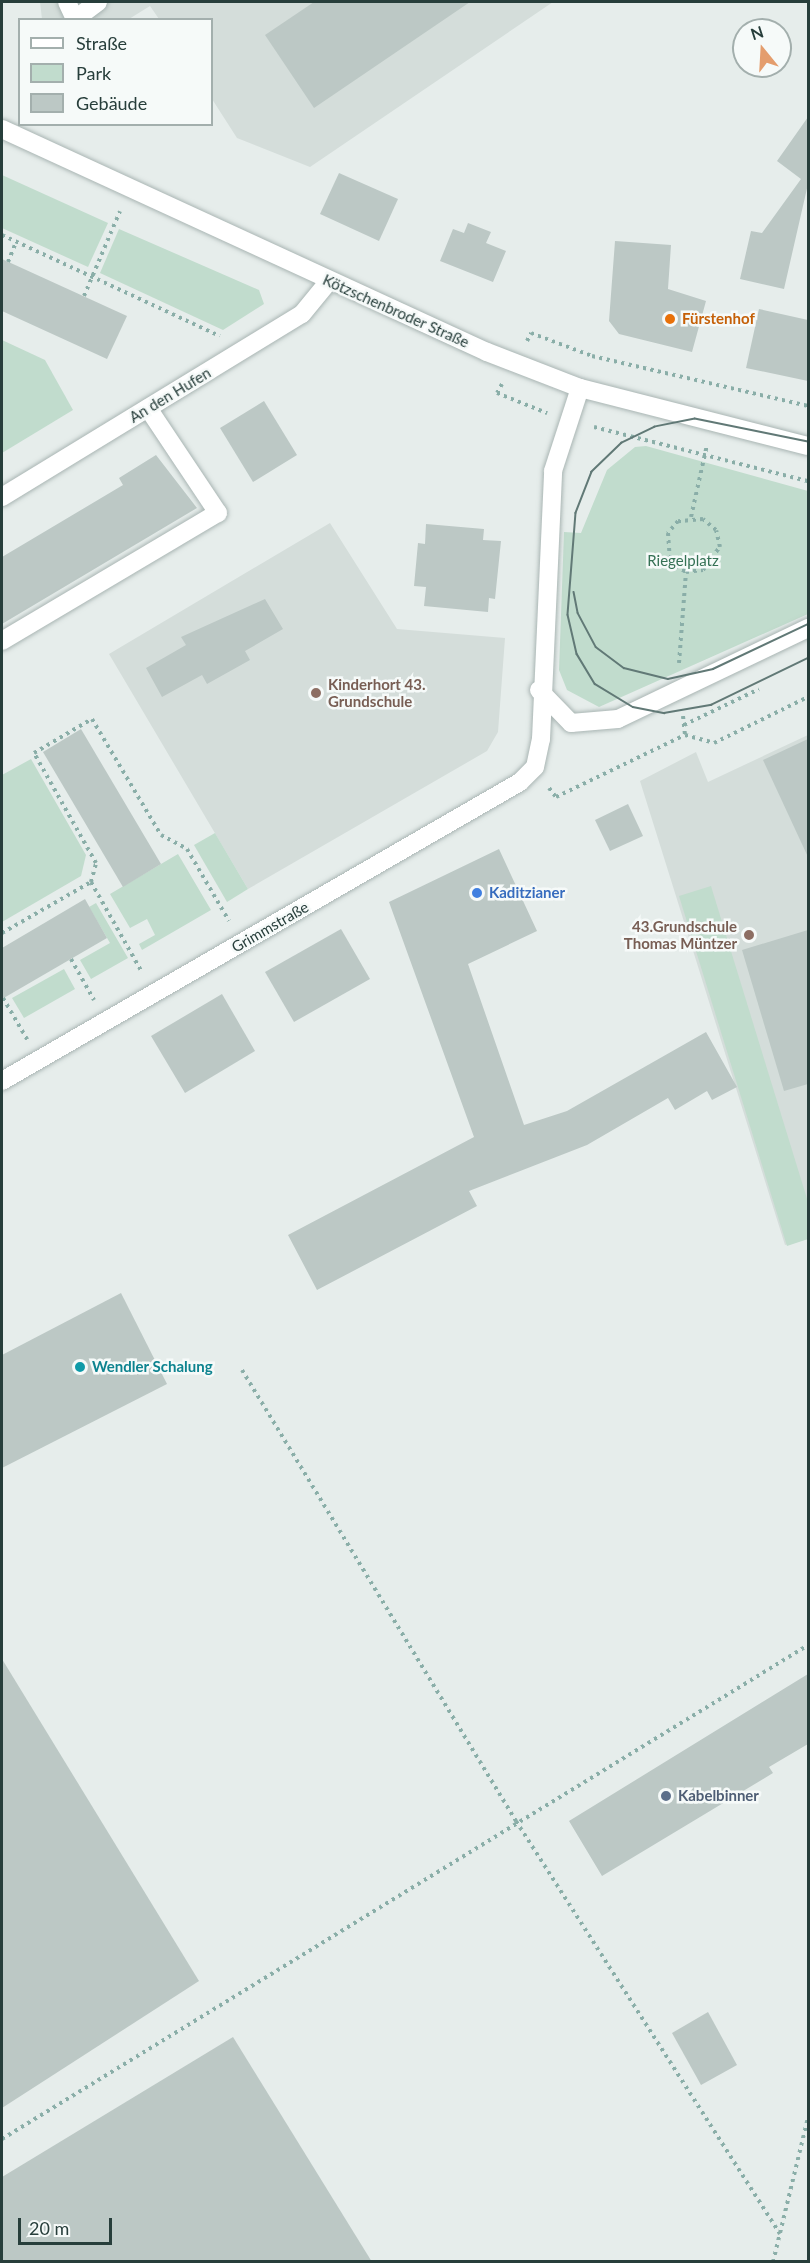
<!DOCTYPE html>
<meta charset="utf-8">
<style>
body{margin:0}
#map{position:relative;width:810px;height:2263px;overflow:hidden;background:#e6edeb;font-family:Lato,sans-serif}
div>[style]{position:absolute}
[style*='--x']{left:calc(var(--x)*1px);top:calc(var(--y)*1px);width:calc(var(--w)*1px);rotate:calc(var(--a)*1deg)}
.built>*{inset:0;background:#d4ddda}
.green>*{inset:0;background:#c1dccd}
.building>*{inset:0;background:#bcc8c5}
.path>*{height:4px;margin-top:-2px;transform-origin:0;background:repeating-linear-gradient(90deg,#8aaea8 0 3px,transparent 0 7.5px)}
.roads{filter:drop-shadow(0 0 2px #a9b5b3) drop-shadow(0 0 2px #a9b5b3)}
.minor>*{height:18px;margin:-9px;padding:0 9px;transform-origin:9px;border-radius:9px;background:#fff}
.tram>*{height:1.5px;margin:-0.75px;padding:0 0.75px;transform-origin:0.75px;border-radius:0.75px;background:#617976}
.dots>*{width:16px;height:16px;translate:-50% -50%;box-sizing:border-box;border:3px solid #f6faf9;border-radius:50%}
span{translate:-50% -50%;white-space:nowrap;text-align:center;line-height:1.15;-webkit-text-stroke:5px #f6faf9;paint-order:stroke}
.street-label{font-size:15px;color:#273e3b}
.food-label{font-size:15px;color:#c56008;font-weight:700}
.left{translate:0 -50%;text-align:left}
.park-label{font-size:15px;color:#357155}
.education-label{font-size:15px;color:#785e54;font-weight:700}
.right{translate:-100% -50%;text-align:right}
.shop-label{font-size:15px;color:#366cbe;font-weight:700}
.culture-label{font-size:15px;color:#0d838f;font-weight:700}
.service-label{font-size:15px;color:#4e5e75;font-weight:700}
.frame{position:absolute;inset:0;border:3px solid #273e3b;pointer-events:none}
.legend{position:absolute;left:18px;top:18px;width:195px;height:108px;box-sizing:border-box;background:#f6faf9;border:2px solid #a3afad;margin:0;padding:8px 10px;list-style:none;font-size:18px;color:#273e3b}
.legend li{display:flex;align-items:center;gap:12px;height:30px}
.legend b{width:30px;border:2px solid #a3afad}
.north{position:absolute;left:732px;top:18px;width:60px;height:60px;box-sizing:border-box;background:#f6faf9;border:2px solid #a3afad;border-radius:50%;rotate:342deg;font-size:16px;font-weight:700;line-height:24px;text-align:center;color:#273e3b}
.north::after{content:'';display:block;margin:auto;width:21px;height:27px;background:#e49d6d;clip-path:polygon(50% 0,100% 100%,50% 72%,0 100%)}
.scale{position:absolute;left:18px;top:2218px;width:94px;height:27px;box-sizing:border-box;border:3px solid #273e3b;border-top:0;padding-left:8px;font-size:18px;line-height:21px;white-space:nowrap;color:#273e3b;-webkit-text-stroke:4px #f6faf9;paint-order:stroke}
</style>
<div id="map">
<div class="built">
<i style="clip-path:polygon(40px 2px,553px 2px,310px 167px,237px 138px,212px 99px,212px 20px,159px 19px,150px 6px,129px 19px,42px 19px)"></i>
<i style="clip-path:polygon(330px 523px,397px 629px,505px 638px,498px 732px,487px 751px,248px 889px,109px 654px)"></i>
<i style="clip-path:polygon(808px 735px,808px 1239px,785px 1245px,640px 781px,696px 752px,708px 782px)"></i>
</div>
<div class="green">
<i style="clip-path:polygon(2px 175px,108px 223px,88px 267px,2px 228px)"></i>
<i style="clip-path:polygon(119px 229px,259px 290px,264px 304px,223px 330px,100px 273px)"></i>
<i style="clip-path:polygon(2px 340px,45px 360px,73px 410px,2px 453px)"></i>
<i style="clip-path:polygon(646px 446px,808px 491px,808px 614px,599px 707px,567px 690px,559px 670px,564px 532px,581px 533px,607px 470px,635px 447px)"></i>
<i style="clip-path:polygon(31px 759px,86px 855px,81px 876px,2px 922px,2px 775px)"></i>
<i style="clip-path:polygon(215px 833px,248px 889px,227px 902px,194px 845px)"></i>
<i style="clip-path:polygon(178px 854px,211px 910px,142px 950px,139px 944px,155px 935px,147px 919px,130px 928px,110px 894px)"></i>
<i style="clip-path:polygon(711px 886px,808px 1202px,808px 1239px,787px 1246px,679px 896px)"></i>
<i style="clip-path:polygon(96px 903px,128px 958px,91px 979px,80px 960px,110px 943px,89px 907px)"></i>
<i style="clip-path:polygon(64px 969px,75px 989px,24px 1018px,12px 998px)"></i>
</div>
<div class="building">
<i style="clip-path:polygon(314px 2px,470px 2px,314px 108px,265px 35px)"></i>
<i style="clip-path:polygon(808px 117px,808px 184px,784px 289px,740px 279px,751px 231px,762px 233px,801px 179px,777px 161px)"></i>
<i style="clip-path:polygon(339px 173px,398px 199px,379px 241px,320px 214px)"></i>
<i style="clip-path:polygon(468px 223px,491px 232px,486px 243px,506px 251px,493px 282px,440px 261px,453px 229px,464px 233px)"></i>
<i style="clip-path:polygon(615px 241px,671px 245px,668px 289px,706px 301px,692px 352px,619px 334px,609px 321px)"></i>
<i style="clip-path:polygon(2px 259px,127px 316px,107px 359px,2px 311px)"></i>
<i style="clip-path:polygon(759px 309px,808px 320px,808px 381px,746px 368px)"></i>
<i style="clip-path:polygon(264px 401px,297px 455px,253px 482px,220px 428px)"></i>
<i style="clip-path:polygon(156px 455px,197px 508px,2px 624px,2px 557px,123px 485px,119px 478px)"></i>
<i style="clip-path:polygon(426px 524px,484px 529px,483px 540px,501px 541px,495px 599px,489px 598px,488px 612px,424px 606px,426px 587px,414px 586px,418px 543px,425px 544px)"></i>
<i style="clip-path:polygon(265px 599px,283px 629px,245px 651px,250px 660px,207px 684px,202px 675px,162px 697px,146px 668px,186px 645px,181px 637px)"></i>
<i style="clip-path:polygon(81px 729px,161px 864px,123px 887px,43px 752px)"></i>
<i style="clip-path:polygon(808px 739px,808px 857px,763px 760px)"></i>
<i style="clip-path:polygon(628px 804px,643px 836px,610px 851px,595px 820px)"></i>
<i style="clip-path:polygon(499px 849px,537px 931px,468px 964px,524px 1125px,567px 1111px,706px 1032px,737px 1087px,712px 1100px,707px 1091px,675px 1110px,668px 1098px,587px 1145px,469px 1191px,477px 1206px,317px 1290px,288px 1235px,474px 1137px,389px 902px)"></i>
<i style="clip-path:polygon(85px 899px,107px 938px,2px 999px,2px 948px)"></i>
<i style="clip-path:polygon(341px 929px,370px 979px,294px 1022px,265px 972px)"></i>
<i style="clip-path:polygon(808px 930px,808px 1084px,784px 1091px,742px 950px)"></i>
<i style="clip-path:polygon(222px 994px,255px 1051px,185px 1093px,151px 1036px)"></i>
<i style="clip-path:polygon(121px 1293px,167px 1384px,2px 1468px,2px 1355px)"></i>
<i style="clip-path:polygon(2px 1659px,199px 1981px,2px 2108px)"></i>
<i style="clip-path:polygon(808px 1674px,808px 1744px,769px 1767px,773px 1773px,602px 1876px,569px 1821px)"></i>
<i style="clip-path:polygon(708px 2012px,737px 2065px,701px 2085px,672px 2033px)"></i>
<i style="clip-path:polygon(233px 2037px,372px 2262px,2px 2262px,2px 2177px)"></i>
</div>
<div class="path">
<i style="--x:2;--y:235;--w:240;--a:24.9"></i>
<i style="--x:8;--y:262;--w:22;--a:-68"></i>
<i style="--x:84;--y:296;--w:92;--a:-67"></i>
<i style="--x:527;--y:341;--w:9;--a:-63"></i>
<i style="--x:531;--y:333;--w:65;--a:20.7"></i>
<i style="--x:592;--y:356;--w:222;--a:13"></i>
<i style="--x:502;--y:384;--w:10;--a:119"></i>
<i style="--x:497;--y:393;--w:54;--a:21.8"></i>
<i style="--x:594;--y:427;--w:221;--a:14.2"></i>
<i style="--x:691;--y:517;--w:74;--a:-77.5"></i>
<i style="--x:679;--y:663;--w:91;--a:-85.6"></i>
<i style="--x:686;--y:572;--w:17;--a:-7"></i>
<i style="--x:703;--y:570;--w:29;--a:-54"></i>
<i style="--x:720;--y:547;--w:17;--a:-103"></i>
<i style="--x:716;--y:530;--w:17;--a:-140"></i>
<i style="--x:703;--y:519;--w:25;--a:175"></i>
<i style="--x:678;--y:521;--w:16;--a:130"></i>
<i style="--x:668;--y:533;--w:28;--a:86"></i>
<i style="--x:670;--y:561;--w:19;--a:35"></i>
<i style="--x:683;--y:716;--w:19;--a:84"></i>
<i style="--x:684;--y:725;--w:83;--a:-25.6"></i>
<i style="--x:549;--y:788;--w:11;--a:52"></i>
<i style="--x:556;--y:797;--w:143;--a:-25.7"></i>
<i style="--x:685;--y:735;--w:30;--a:15"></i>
<i style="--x:714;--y:743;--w:105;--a:-26.1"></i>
<i style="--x:91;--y:882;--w:20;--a:-75"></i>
<i style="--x:96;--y:863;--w:126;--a:-119.4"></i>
<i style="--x:34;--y:753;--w:67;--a:-30.4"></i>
<i style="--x:92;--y:719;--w:135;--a:59.3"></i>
<i style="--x:161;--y:835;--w:30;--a:28"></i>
<i style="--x:187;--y:849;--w:83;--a:59.7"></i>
<i style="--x:2;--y:933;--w:103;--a:-29.8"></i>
<i style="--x:91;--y:882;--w:103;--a:60.5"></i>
<i style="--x:71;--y:959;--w:47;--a:60.7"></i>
<i style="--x:3;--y:998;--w:48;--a:59.7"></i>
<i style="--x:242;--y:1370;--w:528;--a:58.72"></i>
<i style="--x:516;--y:1821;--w:490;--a:57.4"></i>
<i style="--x:2;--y:2139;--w:945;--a:-31.5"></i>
<i style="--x:773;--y:2262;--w:149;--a:-76.4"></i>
</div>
<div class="roads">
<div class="minor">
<i style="--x:67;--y:2;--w:19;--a:65"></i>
<i style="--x:74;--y:20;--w:30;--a:-37"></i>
<i style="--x:2;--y:129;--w:534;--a:24.69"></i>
<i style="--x:487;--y:352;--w:100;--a:21.2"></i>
<i style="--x:580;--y:388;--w:235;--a:14.3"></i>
<i style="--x:2;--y:497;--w:351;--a:-31.4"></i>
<i style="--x:302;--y:314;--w:43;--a:-50.7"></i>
<i style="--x:2;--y:641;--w:251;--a:-30.7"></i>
<i style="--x:218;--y:513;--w:126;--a:-123.7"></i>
<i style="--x:539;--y:690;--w:46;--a:45.9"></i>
<i style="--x:571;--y:723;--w:47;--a:-4.9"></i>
<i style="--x:618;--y:719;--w:211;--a:-25.6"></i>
<i style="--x:2;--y:1081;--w:598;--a:-29.99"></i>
<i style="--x:520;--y:782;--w:21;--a:-45"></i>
<i style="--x:535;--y:767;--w:29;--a:-78"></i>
<i style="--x:541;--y:739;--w:268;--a:-87.4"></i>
<i style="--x:553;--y:471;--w:87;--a:-72"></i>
</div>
</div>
<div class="tram">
<i style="--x:808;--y:442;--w:115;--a:-168.5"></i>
<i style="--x:695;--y:419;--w:41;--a:168.7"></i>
<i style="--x:655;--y:427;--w:37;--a:154"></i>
<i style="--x:622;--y:443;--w:42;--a:136"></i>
<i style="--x:592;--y:472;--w:44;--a:111.3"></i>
<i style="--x:576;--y:513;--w:102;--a:94.5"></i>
<i style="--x:568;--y:615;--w:40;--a:77"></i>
<i style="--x:577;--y:654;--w:35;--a:59"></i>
<i style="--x:595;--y:684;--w:44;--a:31.2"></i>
<i style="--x:633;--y:707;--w:32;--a:11"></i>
<i style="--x:664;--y:713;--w:48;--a:-9.7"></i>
<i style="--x:711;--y:705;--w:108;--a:-25.9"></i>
<i style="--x:574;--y:592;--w:21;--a:79"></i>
<i style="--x:578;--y:613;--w:38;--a:62"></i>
<i style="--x:596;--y:647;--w:35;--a:37"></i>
<i style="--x:624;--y:668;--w:45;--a:14"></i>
<i style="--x:668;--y:679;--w:46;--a:-12.5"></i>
<i style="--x:713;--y:669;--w:105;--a:-25.3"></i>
</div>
<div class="dots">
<i style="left:670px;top:319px;background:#e8710a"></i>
<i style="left:316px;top:693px;background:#8d6e63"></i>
<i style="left:477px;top:893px;background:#3f7fe0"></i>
<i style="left:749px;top:935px;background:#8d6e63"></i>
<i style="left:80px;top:1367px;background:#0f9aa8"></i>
<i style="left:666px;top:1796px;background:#5c6f8a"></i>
</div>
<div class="street-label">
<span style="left:396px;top:311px;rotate:24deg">Kötzschenbroder Straße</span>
<span style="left:170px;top:395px;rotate:-31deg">An den Hufen</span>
<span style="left:270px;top:927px;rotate:-30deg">Grimmstraße</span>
</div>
<div class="food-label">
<span class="left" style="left:682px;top:319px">Fürstenhof</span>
</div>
<div class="park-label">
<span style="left:683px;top:561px">Riegelplatz</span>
</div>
<div class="education-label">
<span class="left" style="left:328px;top:693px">Kinderhort 43.<br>Grundschule</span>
<span class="right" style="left:737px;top:935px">43.Grundschule<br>Thomas Müntzer</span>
</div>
<div class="shop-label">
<span class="left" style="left:489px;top:893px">Kaditzianer</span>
</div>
<div class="culture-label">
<span class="left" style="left:92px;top:1367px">Wendler Schalung</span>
</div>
<div class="service-label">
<span class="left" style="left:678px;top:1796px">Kabelbinner</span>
</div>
<div class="frame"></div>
<ul class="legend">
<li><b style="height:8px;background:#fff"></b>Straße</li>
<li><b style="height:16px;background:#c1dccd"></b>Park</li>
<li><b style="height:16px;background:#bcc8c5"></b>Gebäude</li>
</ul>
<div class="north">N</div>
<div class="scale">20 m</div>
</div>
